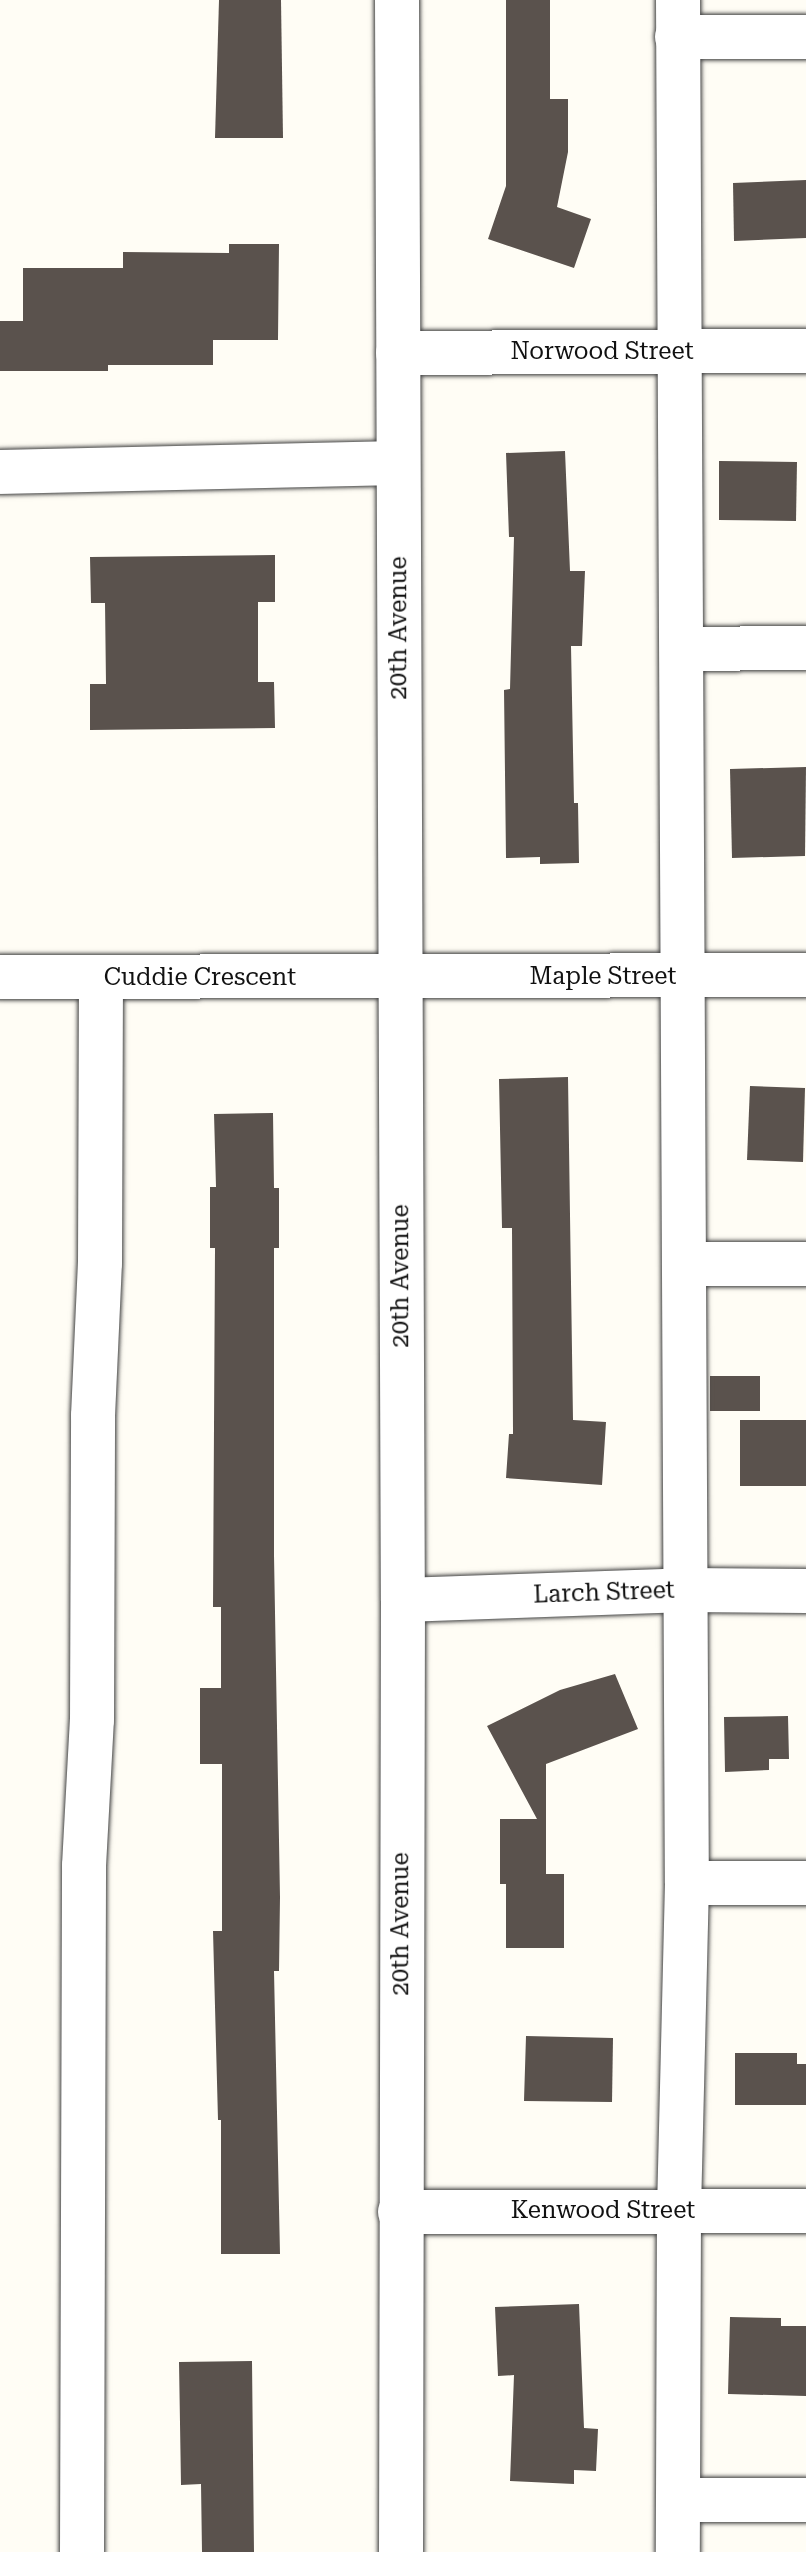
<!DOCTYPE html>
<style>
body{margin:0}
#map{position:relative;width:806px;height:2552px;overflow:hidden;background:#fffdf5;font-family:"Roboto Serif",serif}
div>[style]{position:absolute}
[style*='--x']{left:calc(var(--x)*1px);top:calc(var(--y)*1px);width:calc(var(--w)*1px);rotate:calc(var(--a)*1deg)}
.building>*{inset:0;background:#5a524d}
.roads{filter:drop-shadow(0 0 2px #444) drop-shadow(0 0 2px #444)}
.minor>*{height:44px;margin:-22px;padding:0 22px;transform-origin:22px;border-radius:22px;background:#fff}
span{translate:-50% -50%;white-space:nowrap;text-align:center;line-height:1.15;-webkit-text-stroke:8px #fff;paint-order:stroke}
.street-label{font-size:24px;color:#111}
</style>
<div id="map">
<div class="building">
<i style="clip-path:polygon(219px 0,281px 0,283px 138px,215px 138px)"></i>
<i style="clip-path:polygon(506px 0,550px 0,550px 99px,568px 99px,568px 152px,557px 207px,591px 219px,574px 268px,488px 239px,506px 186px)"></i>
<i style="clip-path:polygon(806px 180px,806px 238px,734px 241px,733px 183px)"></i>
<i style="clip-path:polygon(229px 244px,279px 244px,278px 340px,213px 340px,213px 365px,108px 365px,108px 371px,0 371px,0 321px,23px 321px,23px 268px,123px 268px,123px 252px,229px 253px)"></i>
<i style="clip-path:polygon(565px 451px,570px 571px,585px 571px,582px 646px,571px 646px,574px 803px,578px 803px,579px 863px,540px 864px,540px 857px,506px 858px,504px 690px,510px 689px,514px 537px,509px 537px,506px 453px)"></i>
<i style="clip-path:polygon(719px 461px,797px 462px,796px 521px,719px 520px)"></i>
<i style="clip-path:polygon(275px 555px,275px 602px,258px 602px,258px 682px,274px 682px,275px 728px,90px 730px,90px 684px,106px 684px,105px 603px,91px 603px,90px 557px)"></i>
<i style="clip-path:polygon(806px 767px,805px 856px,732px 858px,730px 769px)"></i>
<i style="clip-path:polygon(568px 1077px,573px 1420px,606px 1422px,602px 1485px,506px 1478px,509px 1434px,513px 1434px,512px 1228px,502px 1228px,499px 1079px)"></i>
<i style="clip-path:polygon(750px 1086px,805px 1088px,803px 1162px,747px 1160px)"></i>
<i style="clip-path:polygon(273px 1113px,274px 1188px,279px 1188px,279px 1248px,274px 1248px,274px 1555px,280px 1897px,279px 1971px,274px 1971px,280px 2254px,221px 2254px,221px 2120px,218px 2120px,213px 1931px,222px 1931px,222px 1764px,200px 1764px,200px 1688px,221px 1688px,221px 1607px,213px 1607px,215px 1248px,210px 1248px,210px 1187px,216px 1187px,214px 1114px)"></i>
<i style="clip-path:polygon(710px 1376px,760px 1376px,760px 1411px,710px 1411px)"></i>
<i style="clip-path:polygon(740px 1420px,806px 1420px,806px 1486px,740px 1486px)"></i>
<i style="clip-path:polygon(615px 1674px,638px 1729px,546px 1764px,546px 1874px,564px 1874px,564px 1948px,506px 1948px,506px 1884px,500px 1884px,500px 1819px,537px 1819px,487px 1726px,560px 1690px)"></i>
<i style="clip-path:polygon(788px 1716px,789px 1759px,769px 1759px,769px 1770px,725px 1772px,724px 1717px)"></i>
<i style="clip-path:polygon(526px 2036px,613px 2038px,612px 2102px,524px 2101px)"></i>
<i style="clip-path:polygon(735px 2053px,797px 2053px,797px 2064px,806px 2064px,806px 2105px,735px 2105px)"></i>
<i style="clip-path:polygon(579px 2304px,584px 2428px,598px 2429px,596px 2471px,574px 2470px,574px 2484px,510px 2481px,514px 2375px,498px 2376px,495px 2307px)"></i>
<i style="clip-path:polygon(730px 2317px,781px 2318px,781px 2326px,806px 2326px,806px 2396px,728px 2394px)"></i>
<i style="clip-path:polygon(252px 2361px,254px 2552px,202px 2552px,201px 2484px,181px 2485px,179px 2362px)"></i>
</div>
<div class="roads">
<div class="minor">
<i style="--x:397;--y:0;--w:1600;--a:89.79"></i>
<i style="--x:403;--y:1600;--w:952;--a:90.12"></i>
<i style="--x:678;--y:0;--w:1883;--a:89.73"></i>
<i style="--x:687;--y:1883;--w:328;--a:91.4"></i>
<i style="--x:679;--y:2211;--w:341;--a:90.2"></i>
<i style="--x:677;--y:37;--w:129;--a:0"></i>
<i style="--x:398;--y:353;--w:408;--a:-0.3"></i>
<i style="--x:0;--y:472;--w:398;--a:-1.3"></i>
<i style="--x:683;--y:649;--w:123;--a:-0.5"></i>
<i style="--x:0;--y:977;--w:806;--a:-0.14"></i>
<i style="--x:685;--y:1264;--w:121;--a:0"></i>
<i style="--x:403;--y:1600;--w:283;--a:-2"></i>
<i style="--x:686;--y:1590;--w:120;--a:0.5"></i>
<i style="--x:687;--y:1883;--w:119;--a:0"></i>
<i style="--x:400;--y:2212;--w:406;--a:-0.1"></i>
<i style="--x:678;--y:2500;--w:128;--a:0"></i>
<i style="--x:82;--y:2552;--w:686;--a:-89.83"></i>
<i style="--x:84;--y:1866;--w:146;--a:-86.9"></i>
<i style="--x:92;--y:1720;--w:304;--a:-89.8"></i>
<i style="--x:93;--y:1416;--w:153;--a:-87.4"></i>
<i style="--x:100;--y:1263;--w:285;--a:-89.8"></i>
</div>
</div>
<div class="street-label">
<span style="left:602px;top:352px">Norwood Street</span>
<span style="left:399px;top:628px;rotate:-90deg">20th Avenue</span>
<span style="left:603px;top:977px">Maple Street</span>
<span style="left:200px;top:978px">Cuddie Crescent</span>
<span style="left:401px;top:1276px;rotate:-90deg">20th Avenue</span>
<span style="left:604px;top:1593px;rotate:-2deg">Larch Street</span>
<span style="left:401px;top:1924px;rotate:-90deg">20th Avenue</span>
<span style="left:603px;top:2211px">Kenwood Street</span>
</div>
</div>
